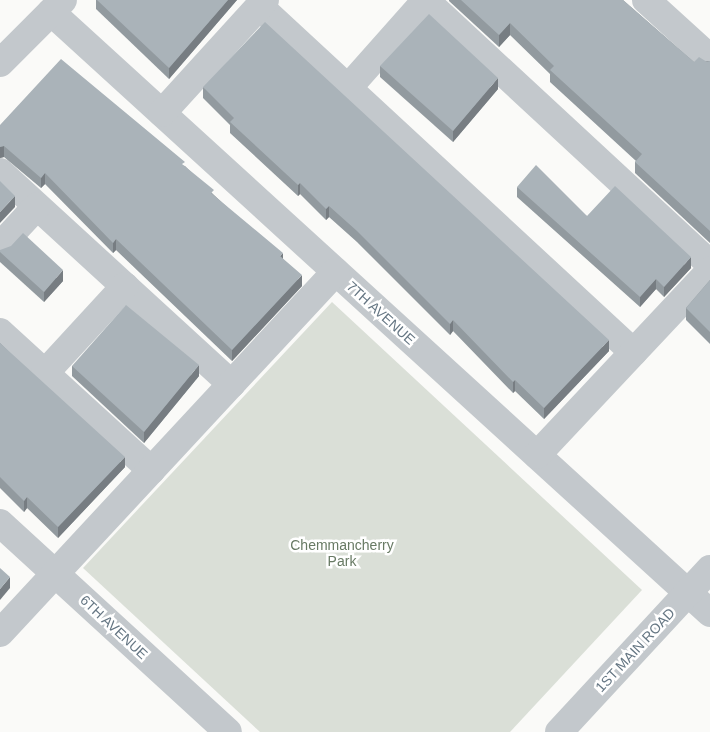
<!DOCTYPE html>
<style>
body{margin:0}
#map{position:relative;width:710px;height:732px;overflow:hidden;background:#fafaf8;font-family:Arial,sans-serif}
div>[style]{position:absolute}
[style*='--x']{left:calc(var(--x)*1px);top:calc(var(--y)*1px);width:calc(var(--w)*1px);rotate:calc(var(--a)*1deg)}
.green>*{inset:0;background:#dadfd7}
.minor>*{height:28px;margin:-14px;padding:0 14px;transform-origin:14px;border-radius:14px;background:#c3c8cc}
.wall>*{inset:0;background:#929a9f}
.shaded-wall>*{inset:0;background:#777d82}
.building>*{inset:0;background:#aab3b9}
span{translate:-50% -50%;white-space:nowrap;text-align:center;line-height:1.15;-webkit-text-stroke:5px #fff;paint-order:stroke}
.street-label{font-size:14px;color:#657683}
.park-label{font-size:14px;color:#687a64}
</style>
<div id="map">
<div class="green">
<i style="clip-path:polygon(332px 302px,642px 590px,510px 732px,260px 732px,83px 568px)"></i>
</div>
<div class="minor">
<i style="--x:425;--y:0;--w:388;--a:42.8"></i>
<i style="--x:646;--y:0;--w:86;--a:42.2"></i>
<i style="--x:259;--y:6;--w:510;--a:42.77"></i>
<i style="--x:51;--y:12;--w:892;--a:42.36"></i>
<i style="--x:0;--y:63;--w:89;--a:-45"></i>
<i style="--x:348;--y:88;--w:118;--a:-48.4"></i>
<i style="--x:162;--y:113;--w:153;--a:-47.7"></i>
<i style="--x:0;--y:172;--w:314;--a:42.5"></i>
<i style="--x:0;--y:246;--w:54;--a:-47.2"></i>
<i style="--x:0;--y:332;--w:205;--a:42.4"></i>
<i style="--x:45;--y:373;--w:118;--a:-47.4"></i>
<i style="--x:537;--y:455;--w:253;--a:-46.8"></i>
<i style="--x:0;--y:523;--w:309;--a:42.5"></i>
<i style="--x:0;--y:633;--w:493;--a:-47.1"></i>
<i style="--x:559;--y:732;--w:222;--a:-47.2"></i>
</div>
<div class="wall">
<i style="clip-path:polygon(96px 0,237px 0,169px 79px,96px 9px)"></i>
<i style="clip-path:polygon(449px 0,623px 0,694px 62px,710px 61px,710px 243px,635px 173px,635px 162px,636px 161px,550px 82px,550px 74px,510px 35px,499px 47px,449px 1px)"></i>
<i style="clip-path:polygon(380px 66px,498px 89px,453px 142px,380px 77px)"></i>
<i style="clip-path:polygon(203px 87px,609px 351px,544px 419px,515px 391px,513px 393px,453px 331px,450px 335px,357px 242px,329px 217px,326px 220px,300px 194px,298px 196px,230px 133px,230px 125px,203px 98px)"></i>
<i style="clip-path:polygon(0 125px,185px 166px,214px 195px,283px 259px,302px 286px,232px 361px,116px 250px,113px 253px,45px 184px,41px 188px,4px 157px,0 158px)"></i>
<i style="clip-path:polygon(517px 187px,587px 216px,691px 268px,664px 297px,656px 289px,640px 307px,517px 197px)"></i>
<i style="clip-path:polygon(0 250px,63px 281px,44px 302px,0 262px)"></i>
<i style="clip-path:polygon(710px 280px,710px 344px,686px 320px,686px 308px)"></i>
<i style="clip-path:polygon(0 343px,125px 467px,58px 538px,27px 508px,24px 512px,0 488px)"></i>
<i style="clip-path:polygon(72px 366px,199px 376px,144px 443px,72px 376px)"></i>
</div>
<div class="shaded-wall">
<i style="clip-path:polygon(228px 0,237px 0,169px 79px,169px 68px)"></i>
<i style="clip-path:polygon(510px 23px,510px 35px,499px 47px,499px 35px)"></i>
<i style="clip-path:polygon(498px 78px,498px 89px,453px 142px,453px 131px)"></i>
<i style="clip-path:polygon(4px 146px,4px 157px,0 158px,0 147px)"></i>
<i style="clip-path:polygon(45px 173px,45px 184px,41px 188px,41px 178px)"></i>
<i style="clip-path:polygon(300px 183px,300px 194px,298px 196px,298px 185px)"></i>
<i style="clip-path:polygon(15px 196px,15px 207px,0 223px,0 212px)"></i>
<i style="clip-path:polygon(329px 206px,329px 217px,326px 220px,326px 209px)"></i>
<i style="clip-path:polygon(116px 239px,116px 250px,113px 253px,113px 243px)"></i>
<i style="clip-path:polygon(283px 253px,283px 264px,280px 256px)"></i>
<i style="clip-path:polygon(691px 257px,691px 268px,664px 297px,664px 287px)"></i>
<i style="clip-path:polygon(63px 270px,63px 281px,44px 302px,44px 292px)"></i>
<i style="clip-path:polygon(302px 275px,302px 286px,232px 361px,232px 350px)"></i>
<i style="clip-path:polygon(656px 279px,656px 289px,640px 307px,640px 297px)"></i>
<i style="clip-path:polygon(453px 320px,453px 331px,450px 335px,450px 324px)"></i>
<i style="clip-path:polygon(609px 340px,609px 351px,544px 419px,544px 408px)"></i>
<i style="clip-path:polygon(199px 365px,199px 376px,144px 443px,144px 432px)"></i>
<i style="clip-path:polygon(515px 380px,515px 391px,513px 393px,513px 382px)"></i>
<i style="clip-path:polygon(125px 457px,125px 467px,58px 538px,58px 527px)"></i>
<i style="clip-path:polygon(27px 497px,27px 508px,24px 512px,24px 501px)"></i>
<i style="clip-path:polygon(10px 577px,10px 588px,0 600px,0 589px)"></i>
</div>
<div class="building">
<i style="clip-path:polygon(97px 0,228px 0,169px 68px)"></i>
<i style="clip-path:polygon(461px 0,623px 0,694px 62px,699px 57px,707px 62px,710px 61px,710px 231px,635px 162px,642px 154px,550px 70px,554px 66px,510px 23px,499px 35px)"></i>
<i style="clip-path:polygon(429px 14px,498px 78px,453px 131px,380px 66px)"></i>
<i style="clip-path:polygon(265px 22px,609px 340px,544px 408px,515px 380px,513px 382px,453px 320px,450px 324px,357px 231px,329px 206px,326px 209px,300px 183px,298px 185px,230px 122px,234px 118px,203px 87px)"></i>
<i style="clip-path:polygon(61px 59px,185px 162px,182px 164px,214px 190px,211px 193px,283px 253px,280px 256px,302px 275px,232px 350px,116px 239px,113px 243px,45px 173px,41px 178px,4px 146px,0 147px,0 125px)"></i>
<i style="clip-path:polygon(536px 165px,587px 216px,615px 186px,691px 257px,664px 287px,656px 279px,640px 297px,517px 187px)"></i>
<i style="clip-path:polygon(0 181px,15px 196px,0 212px)"></i>
<i style="clip-path:polygon(23px 233px,63px 270px,44px 292px,0 252px,0 250px,11px 246px)"></i>
<i style="clip-path:polygon(710px 280px,710px 332px,686px 308px)"></i>
<i style="clip-path:polygon(126px 305px,199px 365px,144px 432px,72px 366px)"></i>
<i style="clip-path:polygon(0 343px,125px 457px,58px 527px,27px 497px,24px 501px,0 477px)"></i>
<i style="clip-path:polygon(0 568px,10px 577px,0 589px)"></i>
</div>
<div class="street-label">
<span style="left:381px;top:313px;rotate:42deg">7TH AVENUE</span>
<span style="left:114px;top:627px;rotate:43deg">6TH AVENUE</span>
<span style="left:635px;top:650px;rotate:-47deg">1ST MAIN ROAD</span>
</div>
<div class="park-label">
<span style="left:342px;top:553px">Chemmancherry<br>Park</span>
</div>
</div>
